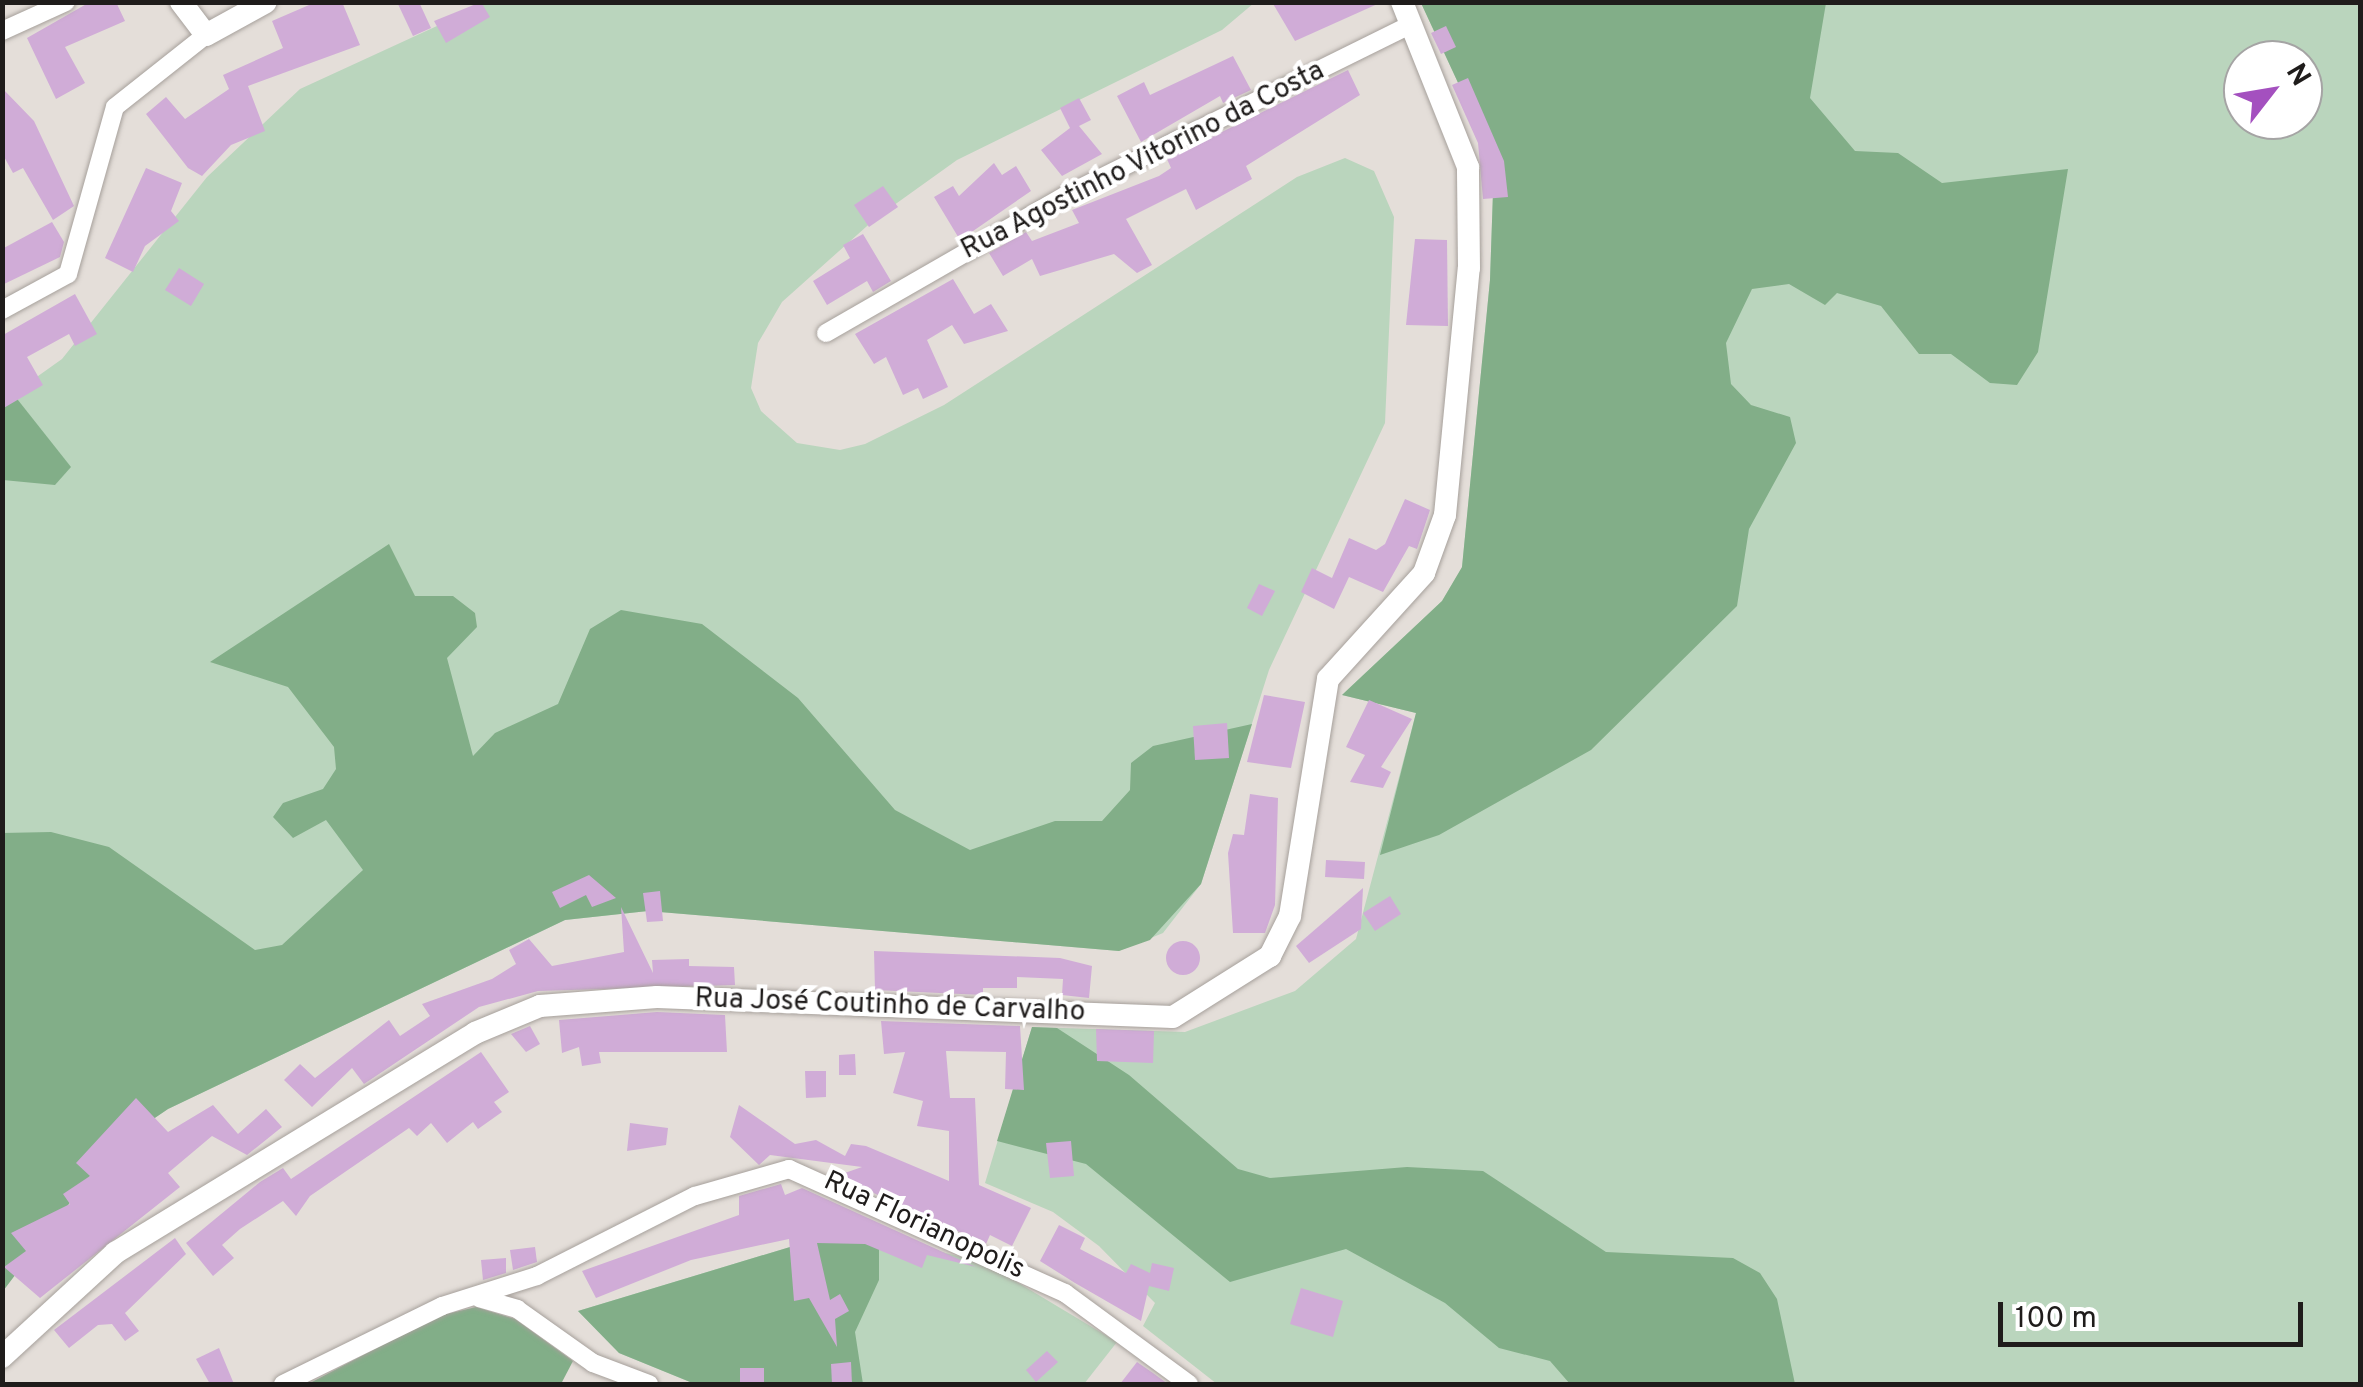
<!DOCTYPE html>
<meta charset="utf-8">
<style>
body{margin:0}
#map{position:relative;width:2363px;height:1387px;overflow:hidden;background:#e4ded9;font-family:Overpass,sans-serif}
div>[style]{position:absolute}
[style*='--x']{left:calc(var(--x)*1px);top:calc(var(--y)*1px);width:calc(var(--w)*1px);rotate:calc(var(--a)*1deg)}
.green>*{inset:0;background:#bad5bd}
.forest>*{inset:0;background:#82ae88}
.building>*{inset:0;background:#d0acd7}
.round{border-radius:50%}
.roads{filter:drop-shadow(0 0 2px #a6a09b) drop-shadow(0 0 2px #a6a09b)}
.minor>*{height:18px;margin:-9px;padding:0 9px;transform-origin:9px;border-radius:9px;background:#fff}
.tertiary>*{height:22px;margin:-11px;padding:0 11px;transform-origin:11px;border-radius:11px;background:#fff}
span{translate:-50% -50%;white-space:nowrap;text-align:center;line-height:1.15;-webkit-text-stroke:8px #fff;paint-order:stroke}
.street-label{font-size:28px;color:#1f1c1b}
.frame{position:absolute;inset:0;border:5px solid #1f1c1b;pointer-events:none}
.north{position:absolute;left:2223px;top:40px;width:100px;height:100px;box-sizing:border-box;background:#fff;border:2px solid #a5a4a4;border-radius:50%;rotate:59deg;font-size:28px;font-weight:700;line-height:40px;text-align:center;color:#1f1c1b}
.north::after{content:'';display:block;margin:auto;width:35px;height:45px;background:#a450bf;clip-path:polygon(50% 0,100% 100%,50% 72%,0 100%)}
.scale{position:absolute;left:1998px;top:1302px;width:305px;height:45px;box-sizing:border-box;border:5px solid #1f1c1b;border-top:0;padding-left:12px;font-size:30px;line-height:35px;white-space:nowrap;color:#1f1c1b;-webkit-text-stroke:8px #fff;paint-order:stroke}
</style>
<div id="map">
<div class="green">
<i style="clip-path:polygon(487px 3px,1254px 3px,1222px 30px,957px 160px,876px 218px,782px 302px,758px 343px,751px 388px,761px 411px,797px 443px,840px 450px,865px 444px,944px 405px,1297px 177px,1345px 158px,1374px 171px,1394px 217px,1385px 423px,1269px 670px,1201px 884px,1163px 933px,1119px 951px,648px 911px,565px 920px,168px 1109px,112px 1147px,3px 1291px,3px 401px,62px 359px,207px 177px,300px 89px)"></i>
<i style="clip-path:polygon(evenodd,1421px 3px,2360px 3px,2360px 1384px,1217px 1384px,1143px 1326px,1155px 1303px,1099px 1246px,1053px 1212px,985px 1183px,1032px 1027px,1185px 1032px,1295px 991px,1356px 939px,1416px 713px,1342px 695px,1442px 601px,1462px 568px,1490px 280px,1493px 193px,1473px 115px,1421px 3px,2243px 60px,2303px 60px,2303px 120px,2243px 120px,2243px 60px)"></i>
<i style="clip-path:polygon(867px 1232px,987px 1264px,1117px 1342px,1084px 1384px,695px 1384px,619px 1353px,578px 1311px,833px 1234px)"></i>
</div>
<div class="forest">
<i style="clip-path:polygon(1421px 3px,1826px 3px,1810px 98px,1855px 151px,1898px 153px,1942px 183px,2068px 169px,2038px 352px,2017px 385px,1990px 383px,1951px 354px,1919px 354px,1881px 306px,1837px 293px,1825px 305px,1789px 284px,1752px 289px,1726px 343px,1731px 384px,1751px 405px,1790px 417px,1796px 443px,1749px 529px,1737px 606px,1591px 750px,1439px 835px,1380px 855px,1416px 713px,1342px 695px,1442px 601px,1462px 567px,1490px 280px,1493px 192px,1473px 115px)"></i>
<i style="clip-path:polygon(14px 395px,71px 467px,55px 485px,3px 480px,2px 401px)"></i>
<i style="clip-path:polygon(389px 544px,415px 596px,453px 596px,475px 613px,477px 627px,447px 658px,473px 756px,495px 733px,558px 704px,590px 629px,621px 610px,702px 624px,798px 698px,895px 810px,970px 850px,1055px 821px,1102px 821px,1130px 790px,1131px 763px,1153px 746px,1252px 724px,1201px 884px,1150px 940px,1119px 951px,648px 911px,565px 920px,168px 1109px,112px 1147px,3px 1291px,2px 833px,51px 832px,109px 847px,255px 950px,282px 945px,363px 870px,326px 820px,293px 838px,273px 817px,283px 803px,323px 789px,336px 769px,334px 747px,288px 687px,210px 662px)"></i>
<i style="clip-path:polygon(1032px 1027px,1057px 1028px,1129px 1075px,1238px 1169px,1270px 1178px,1407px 1167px,1483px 1171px,1606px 1252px,1733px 1258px,1760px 1273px,1777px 1299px,1795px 1384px,1570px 1384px,1550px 1361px,1499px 1348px,1445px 1303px,1346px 1249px,1230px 1282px,1086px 1164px,997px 1141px)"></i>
<i style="clip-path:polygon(833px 1234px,879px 1235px,879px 1280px,855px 1332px,863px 1384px,695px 1384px,619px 1353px,578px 1311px)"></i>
<i style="clip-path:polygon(476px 1307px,515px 1319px,573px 1361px,561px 1384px,308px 1384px,438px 1316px)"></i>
</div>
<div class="building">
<i style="clip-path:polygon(90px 2px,116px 2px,125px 21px,65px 47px,85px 83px,56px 99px,27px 38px)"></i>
<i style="clip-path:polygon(316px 2px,342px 2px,360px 45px,248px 86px,265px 131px,231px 145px,202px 176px,188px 168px,146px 114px,166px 97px,185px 119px,229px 89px,223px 75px,283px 48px,272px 21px)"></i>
<i style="clip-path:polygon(397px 2px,419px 2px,431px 28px,413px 36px)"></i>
<i style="clip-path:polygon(481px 2px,490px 17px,446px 43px,434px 21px)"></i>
<i style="clip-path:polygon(1272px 2px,1382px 2px,1295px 41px)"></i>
<i style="clip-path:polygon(1446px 26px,1456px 47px,1441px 54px,1431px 33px)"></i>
<i style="clip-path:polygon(1233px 56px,1251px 90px,1223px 103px,1220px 96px,1141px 142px,1117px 96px,1144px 82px,1150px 95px)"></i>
<i style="clip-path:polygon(1348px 70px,1360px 95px,1246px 166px,1252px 179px,1196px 210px,1186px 189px,1126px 219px,1152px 265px,1137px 273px,1114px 254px,1040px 276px,1032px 259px,1003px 276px,989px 253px,1026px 232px,1032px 241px,1079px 223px,1072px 210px,1159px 176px,1171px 168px,1167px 159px)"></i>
<i style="clip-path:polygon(1468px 78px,1504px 161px,1508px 197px,1483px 199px,1478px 143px,1452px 85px)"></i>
<i style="clip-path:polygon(2px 88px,34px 121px,74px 206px,53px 220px,23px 168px,13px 173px,2px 153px)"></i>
<i style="clip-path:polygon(1079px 98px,1091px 120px,1079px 126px,1102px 154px,1062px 176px,1041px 150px,1070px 128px,1060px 108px)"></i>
<i style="clip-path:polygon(994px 163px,1002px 175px,1016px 166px,1031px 191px,960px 240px,934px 197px,953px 186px,959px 196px)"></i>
<i style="clip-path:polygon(146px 168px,182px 183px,171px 211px,179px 221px,145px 246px,133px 272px,105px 258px)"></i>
<i style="clip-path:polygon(883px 186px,898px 207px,869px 227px,854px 205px)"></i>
<i style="clip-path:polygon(52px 222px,64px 242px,60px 257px,2px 285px,2px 249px)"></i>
<i style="clip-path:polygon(863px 234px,891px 281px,873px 292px,867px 281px,827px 305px,813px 281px,850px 258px,843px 245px)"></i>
<i style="clip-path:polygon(1415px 239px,1447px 240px,1448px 326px,1406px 325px)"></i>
<i style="clip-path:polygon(179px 268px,204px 284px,191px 306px,165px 290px)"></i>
<i style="clip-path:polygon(953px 279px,974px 314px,991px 304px,1008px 331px,964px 344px,952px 325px,927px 340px,948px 387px,923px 399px,918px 388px,903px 395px,886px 357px,874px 364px,855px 334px)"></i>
<i style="clip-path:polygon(75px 294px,97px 334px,75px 346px,69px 334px,27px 357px,43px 385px,2px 409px,3px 335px)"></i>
<i style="clip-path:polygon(1405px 499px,1430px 510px,1417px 549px,1409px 546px,1383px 592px,1349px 577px,1334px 609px,1301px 592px,1312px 568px,1332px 578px,1349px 538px,1376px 550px,1385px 544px)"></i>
<i style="clip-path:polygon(1259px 584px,1275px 591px,1262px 616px,1247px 608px)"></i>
<i style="clip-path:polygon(1264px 695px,1305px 702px,1291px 768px,1247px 762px)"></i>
<i style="clip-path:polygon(1369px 700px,1412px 719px,1381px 767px,1391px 772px,1383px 788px,1350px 782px,1365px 755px,1346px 747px)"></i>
<i style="clip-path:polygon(1227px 723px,1229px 758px,1195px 760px,1193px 726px)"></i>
<i style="clip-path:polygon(1250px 794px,1278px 798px,1275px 905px,1265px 933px,1233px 933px,1228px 853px,1233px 834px,1244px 835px)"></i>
<i style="clip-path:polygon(1326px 860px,1365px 862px,1364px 879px,1325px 877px)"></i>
<i style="clip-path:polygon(589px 875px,616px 898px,592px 907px,586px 895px,560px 908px,552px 892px)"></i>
<i style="clip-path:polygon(1363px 888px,1361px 929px,1309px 963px,1296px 946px)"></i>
<i style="clip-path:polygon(660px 891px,663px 921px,647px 922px,643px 893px)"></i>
<i style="clip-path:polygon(1390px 896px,1401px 914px,1375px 931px,1363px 913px)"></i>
<i style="clip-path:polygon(621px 907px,653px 973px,652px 960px,689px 959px,689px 966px,734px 967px,735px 985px,538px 991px,479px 1007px,364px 1084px,352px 1068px,312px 1107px,284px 1080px,300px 1064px,315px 1078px,389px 1020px,400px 1036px,430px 1016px,422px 1004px,492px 979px,516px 964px,509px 950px,529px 939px,552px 966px,624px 952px)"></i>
<i class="round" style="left:1166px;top:941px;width:34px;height:34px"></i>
<i style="clip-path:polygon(874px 951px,1060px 958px,1092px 966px,1089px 998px,1062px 995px,1063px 979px,1017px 977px,1017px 988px,983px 988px,983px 995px,875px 990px)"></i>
<i style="clip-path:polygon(657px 1012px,725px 1015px,727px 1052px,599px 1052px,601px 1063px,582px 1066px,579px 1047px,562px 1053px,559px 1020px)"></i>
<i style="clip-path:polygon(881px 1021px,1020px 1026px,1024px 1090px,1005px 1089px,1006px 1052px,946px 1051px,950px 1098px,975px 1098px,979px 1185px,1031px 1208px,1012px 1246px,990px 1235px,986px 1244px,836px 1176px,862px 1167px,770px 1155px,759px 1165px,730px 1137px,739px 1105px,795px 1144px,816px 1140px,845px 1156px,851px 1144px,866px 1146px,949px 1181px,949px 1131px,917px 1126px,923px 1101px,893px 1093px,905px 1052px,884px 1054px)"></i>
<i style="clip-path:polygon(530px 1026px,540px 1044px,526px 1052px,511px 1034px)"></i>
<i style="clip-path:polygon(1096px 1029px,1154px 1031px,1153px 1063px,1097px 1061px)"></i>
<i style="clip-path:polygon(481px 1052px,509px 1092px,494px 1102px,502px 1112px,478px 1129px,473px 1122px,447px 1143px,431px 1123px,417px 1136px,409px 1128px,310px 1196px,296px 1216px,283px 1201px,240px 1229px,222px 1245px,234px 1258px,213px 1276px,186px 1243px,260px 1182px,283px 1168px,291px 1179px)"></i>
<i style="clip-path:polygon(855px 1054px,856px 1075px,839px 1075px,839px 1055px)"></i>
<i style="clip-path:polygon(805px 1071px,826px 1071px,826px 1097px,806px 1098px)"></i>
<i style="clip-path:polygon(136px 1098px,168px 1132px,213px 1105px,238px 1134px,266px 1109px,282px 1127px,247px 1155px,212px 1136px,168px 1173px,180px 1187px,40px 1298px,4px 1267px,26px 1251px,11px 1233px,70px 1204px,63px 1194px,90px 1176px,76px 1163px)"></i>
<i style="clip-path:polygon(630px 1123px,668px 1128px,666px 1145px,627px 1151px)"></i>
<i style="clip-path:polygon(1071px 1141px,1074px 1176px,1050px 1178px,1046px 1143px)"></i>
<i style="clip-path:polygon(781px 1184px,785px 1195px,802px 1188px,976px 1267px,927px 1255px,922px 1268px,865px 1244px,817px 1243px,830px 1300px,840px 1294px,849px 1311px,835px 1319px,837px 1347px,809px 1298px,794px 1301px,789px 1239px,691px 1260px,596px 1298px,582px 1271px,739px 1215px,739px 1196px)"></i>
<i style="clip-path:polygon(1059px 1225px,1085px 1238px,1080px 1249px,1126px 1273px,1131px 1264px,1150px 1273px,1152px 1263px,1174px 1268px,1169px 1291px,1149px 1286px,1141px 1321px,1075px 1283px,1040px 1261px)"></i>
<i style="clip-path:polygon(175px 1238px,186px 1254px,125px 1313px,139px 1331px,125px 1341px,112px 1324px,98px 1325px,69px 1348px,54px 1330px)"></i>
<i style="clip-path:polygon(535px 1247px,537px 1262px,513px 1270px,510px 1250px)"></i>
<i style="clip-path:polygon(506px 1258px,506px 1273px,483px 1280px,481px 1260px)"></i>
<i style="clip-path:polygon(1301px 1288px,1343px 1301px,1333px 1337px,1290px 1324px)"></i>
<i style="clip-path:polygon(219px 1348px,234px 1384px,210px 1384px,196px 1359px)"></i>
<i style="clip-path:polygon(1047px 1351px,1058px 1362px,1036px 1382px,1026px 1370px)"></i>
<i style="clip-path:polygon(851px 1362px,852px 1384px,832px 1384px,831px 1364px)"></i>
<i style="clip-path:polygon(1137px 1362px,1153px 1373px,1168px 1384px,1120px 1384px)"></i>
<i style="clip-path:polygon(740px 1368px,764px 1368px,764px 1384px,740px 1384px)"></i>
</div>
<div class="roads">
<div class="minor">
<i style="--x:2;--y:31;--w:70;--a:-24.4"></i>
<i style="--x:2;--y:310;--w:75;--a:-28.6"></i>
<i style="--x:68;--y:274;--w:173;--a:-74.3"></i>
<i style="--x:115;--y:107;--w:116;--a:-38.4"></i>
<i style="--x:826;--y:333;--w:277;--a:-29.9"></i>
<i style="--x:1066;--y:195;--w:386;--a:-26.3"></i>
<i style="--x:479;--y:1298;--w:40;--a:16"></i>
<i style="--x:517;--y:1309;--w:93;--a:35.4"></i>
<i style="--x:593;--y:1363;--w:60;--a:20.6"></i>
<i style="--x:283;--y:1384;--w:177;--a:-26.1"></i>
<i style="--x:442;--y:1306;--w:100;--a:-17.5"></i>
<i style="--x:537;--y:1276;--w:177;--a:-26.9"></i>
<i style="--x:695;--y:1196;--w:98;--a:-16"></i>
<i style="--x:789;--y:1169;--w:303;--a:24.2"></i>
<i style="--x:1065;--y:1293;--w:154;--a:36.3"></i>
</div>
<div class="tertiary">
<i style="--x:181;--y:2;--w:41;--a:52.9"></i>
<i style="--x:206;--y:35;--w:68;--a:-28.8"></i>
<i style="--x:2;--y:1357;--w:154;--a:-42.6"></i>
<i style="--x:115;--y:1253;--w:422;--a:-31.4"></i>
<i style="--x:475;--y:1033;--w:70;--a:-22.6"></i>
<i style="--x:540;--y:1006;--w:117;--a:-4.4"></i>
<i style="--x:657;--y:997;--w:516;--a:2.22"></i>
<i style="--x:1173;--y:1017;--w:115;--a:-32.2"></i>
<i style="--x:1270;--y:956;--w:45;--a:-63.4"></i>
<i style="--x:1290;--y:916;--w:240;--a:-80.9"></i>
<i style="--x:1328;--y:679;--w:143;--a:-47.8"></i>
<i style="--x:1424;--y:573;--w:62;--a:-70.1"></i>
<i style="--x:1445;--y:515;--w:248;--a:-84.5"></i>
<i style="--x:1469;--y:268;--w:101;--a:-90.6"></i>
<i style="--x:1468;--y:167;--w:178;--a:-111.8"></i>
</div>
</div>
<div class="street-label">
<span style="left:1143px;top:161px;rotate:-27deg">Rua Agostinho Vitorino da Costa</span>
<span style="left:890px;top:1006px;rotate:2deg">Rua José Coutinho de Carvalho</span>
<span style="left:924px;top:1226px;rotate:25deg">Rua Florianopolis</span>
</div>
<div class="frame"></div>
<div class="north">N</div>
<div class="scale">100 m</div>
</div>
